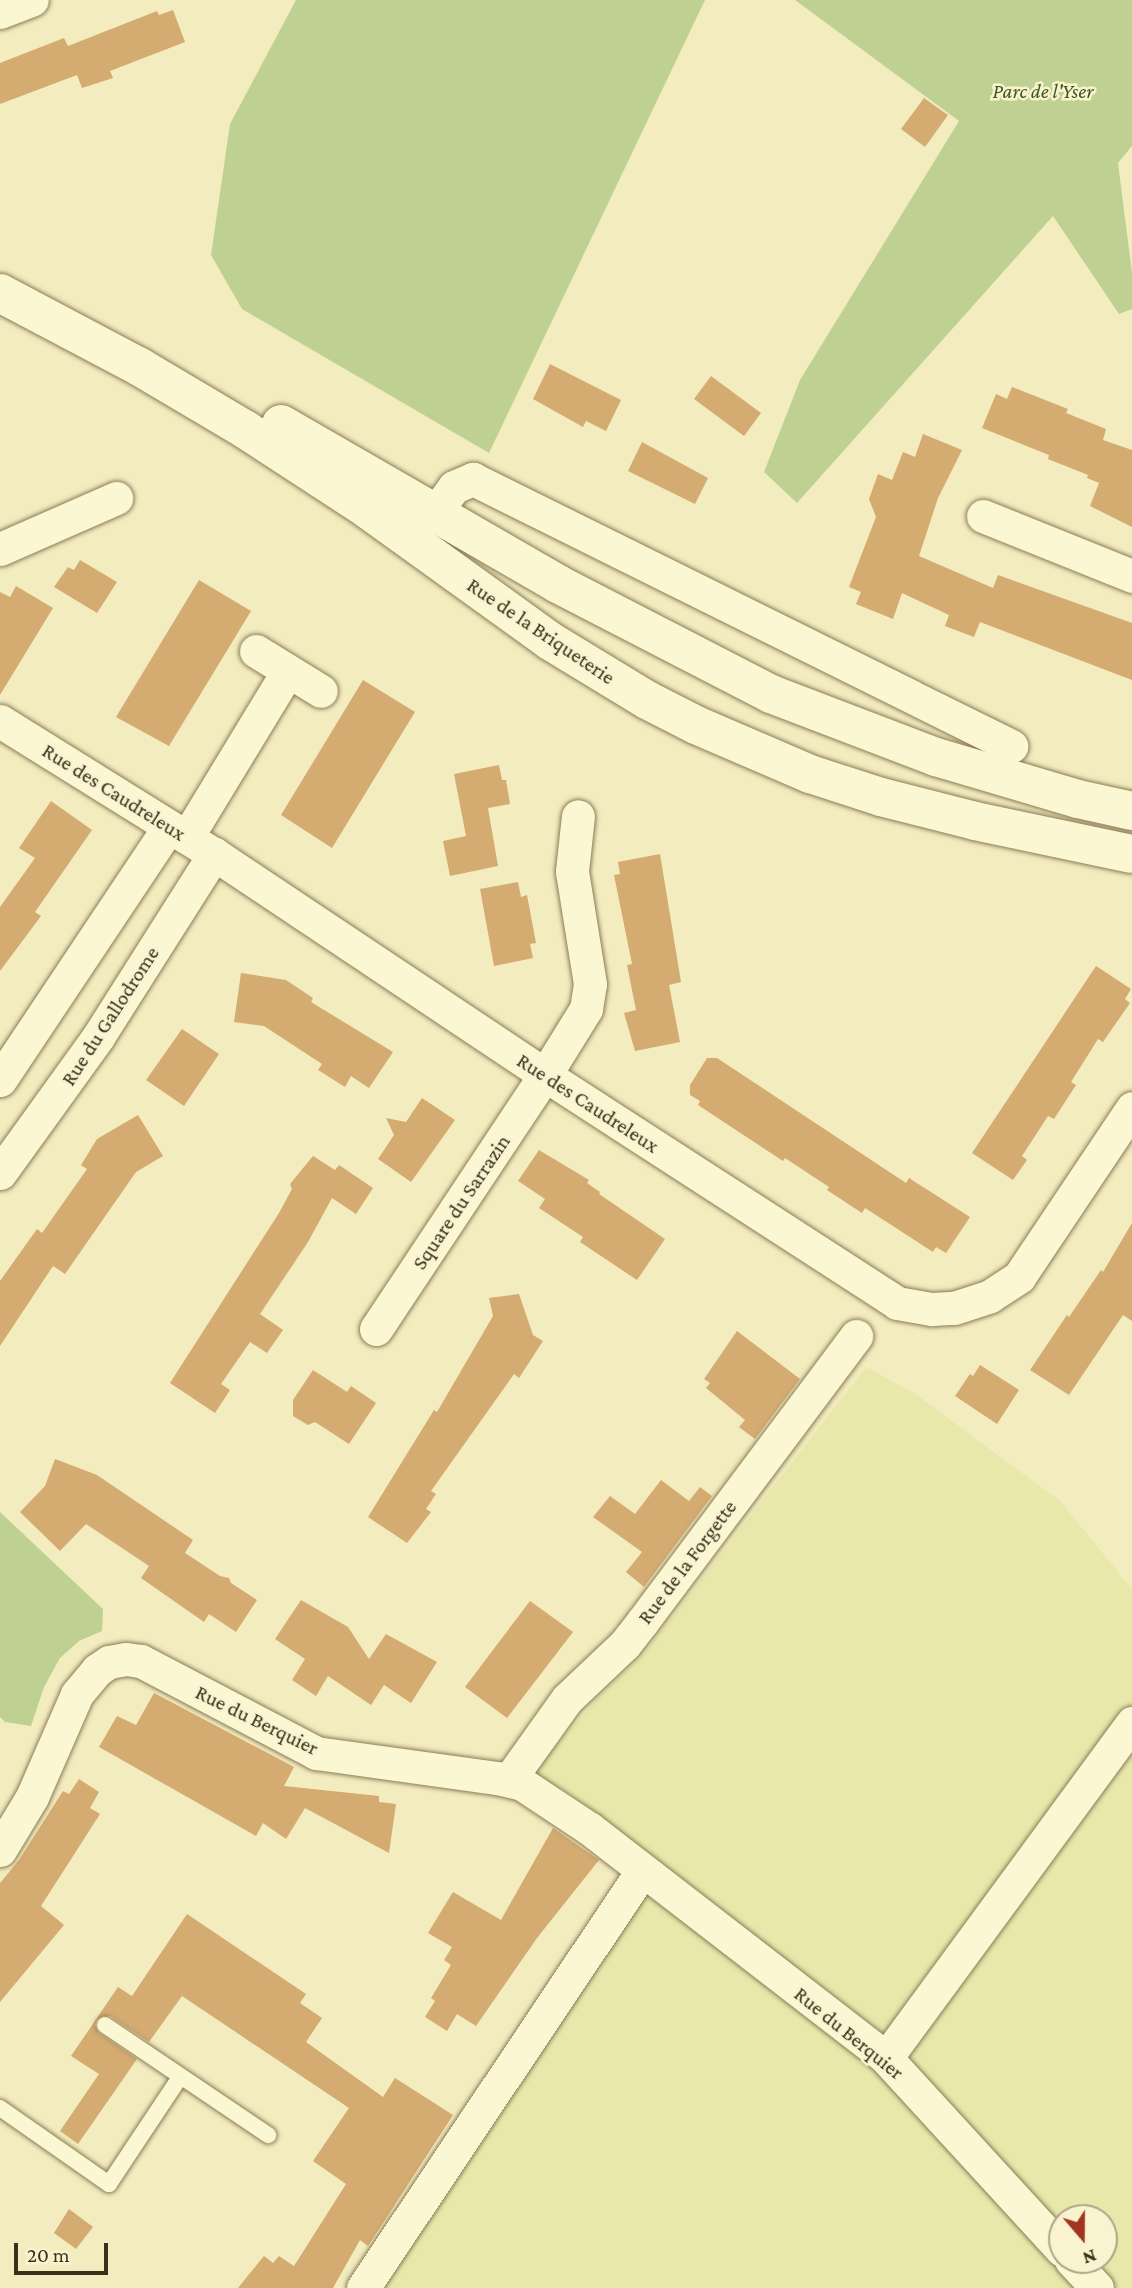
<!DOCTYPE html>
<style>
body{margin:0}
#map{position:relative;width:1132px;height:2288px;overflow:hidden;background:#f2ecbf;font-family:"Crimson Pro",serif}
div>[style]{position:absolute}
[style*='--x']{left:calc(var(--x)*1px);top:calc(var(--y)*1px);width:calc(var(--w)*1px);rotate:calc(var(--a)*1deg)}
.farmland>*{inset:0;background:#e8e8ab}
.green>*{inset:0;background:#bfd192}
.building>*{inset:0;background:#d4ab71}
.roads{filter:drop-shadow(0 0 2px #8c7c55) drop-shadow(0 0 2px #8c7c55)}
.lane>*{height:16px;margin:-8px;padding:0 8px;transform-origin:8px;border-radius:8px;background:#fcf7d3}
.street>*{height:33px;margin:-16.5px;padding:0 16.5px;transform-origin:16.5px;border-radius:16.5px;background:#fcf7d3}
.secondary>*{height:38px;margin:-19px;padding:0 19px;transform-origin:19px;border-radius:19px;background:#fcf7d3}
span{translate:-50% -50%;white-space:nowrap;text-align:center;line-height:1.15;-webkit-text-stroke:5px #f9f4cf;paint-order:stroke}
.park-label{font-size:21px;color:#415920;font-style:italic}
.street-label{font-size:21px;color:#3a301b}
.north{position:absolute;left:1048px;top:2204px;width:70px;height:70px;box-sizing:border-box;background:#f9f4cf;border:2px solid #ada687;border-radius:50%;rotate:160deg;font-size:19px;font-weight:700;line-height:28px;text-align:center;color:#3a301b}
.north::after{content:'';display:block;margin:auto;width:24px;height:32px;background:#a13520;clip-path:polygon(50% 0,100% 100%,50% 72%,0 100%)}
.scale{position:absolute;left:14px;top:2243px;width:94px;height:32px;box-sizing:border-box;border:4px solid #3a301b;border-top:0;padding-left:9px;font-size:21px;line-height:24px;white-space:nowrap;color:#3a301b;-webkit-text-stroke:5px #f9f4cf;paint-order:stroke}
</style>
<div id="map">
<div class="farmland">
<i style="clip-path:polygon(evenodd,866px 1367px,914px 1393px,1060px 1501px,1132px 1589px,1132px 2288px,380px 2288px,665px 1866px,568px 1792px,532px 1774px,601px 1694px,643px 1655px,866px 1367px,1062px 2218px,1104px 2218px,1104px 2260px,1062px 2260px,1062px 2218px)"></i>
</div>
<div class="green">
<i style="clip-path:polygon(296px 0,705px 0,489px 453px,242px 309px,211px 255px,230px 124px)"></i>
<i style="clip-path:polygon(795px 0,1132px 0,1132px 146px,1118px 163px,1132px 273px,1132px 309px,1119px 314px,1053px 216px,797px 503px,764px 472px,800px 380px,959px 121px)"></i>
<i style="clip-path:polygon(0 1512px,103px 1609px,102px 1631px,79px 1641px,60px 1658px,44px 1687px,31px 1726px,5px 1722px,0 1717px)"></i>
</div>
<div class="building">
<i style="clip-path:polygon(173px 10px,185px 42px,110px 71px,113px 78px,82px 88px,77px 75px,0 104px,0 63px,64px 38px,68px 46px,157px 11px,159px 15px)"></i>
<i style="clip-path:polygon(924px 98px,948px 115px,925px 147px,901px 129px)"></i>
<i style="clip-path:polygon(550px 364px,621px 400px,606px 431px,586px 421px,583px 427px,533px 399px)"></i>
<i style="clip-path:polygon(711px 376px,761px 413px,744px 436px,694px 399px)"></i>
<i style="clip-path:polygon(1012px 387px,1068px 409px,1066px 413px,1106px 429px,1103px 440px,1132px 450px,1132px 527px,1090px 506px,1099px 483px,1087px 478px,1088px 475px,1048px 459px,1049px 455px,982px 428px,996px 394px,1007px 399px)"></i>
<i style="clip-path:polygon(923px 434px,962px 450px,938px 498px,919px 556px,993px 588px,998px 575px,1132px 623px,1132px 680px,980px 622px,974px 637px,945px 626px,949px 615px,902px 593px,893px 619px,856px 604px,861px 592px,849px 587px,876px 517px,869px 499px,878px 474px,892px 480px,903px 452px,915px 457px)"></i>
<i style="clip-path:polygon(642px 442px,708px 478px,695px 504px,628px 471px)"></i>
<i style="clip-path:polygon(80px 560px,117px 582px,97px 613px,54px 587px,68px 567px,74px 570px)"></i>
<i style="clip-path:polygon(199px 580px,251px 611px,169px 746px,116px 717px)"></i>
<i style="clip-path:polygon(16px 586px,53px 608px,0 695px,0 592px,10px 597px)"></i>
<i style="clip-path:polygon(363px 680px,415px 712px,332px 848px,281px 815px)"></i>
<i style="clip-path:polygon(499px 765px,502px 780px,506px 780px,510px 804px,488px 808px,498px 866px,450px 876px,443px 841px,466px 836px,454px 774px)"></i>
<i style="clip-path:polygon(51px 801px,92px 830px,35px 912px,41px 916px,0 971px,0 907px,35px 858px,19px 848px)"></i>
<i style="clip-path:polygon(660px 854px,681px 982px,669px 985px,680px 1042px,635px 1051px,624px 1013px,636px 1010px,627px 965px,632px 964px,614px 875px,620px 874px,618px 862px)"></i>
<i style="clip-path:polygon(518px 882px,521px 897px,527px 895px,536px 943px,530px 944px,533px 958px,494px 966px,480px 889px)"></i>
<i style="clip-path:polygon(1096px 966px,1131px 989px,1125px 999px,1130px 1003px,1103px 1042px,1098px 1039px,1071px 1082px,1076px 1085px,1054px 1119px,1048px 1116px,1022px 1156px,1027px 1160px,1013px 1180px,972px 1153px)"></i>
<i style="clip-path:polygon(241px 973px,286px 980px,313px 998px,311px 1002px,393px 1052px,369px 1088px,351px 1076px,345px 1087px,318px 1070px,322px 1064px,264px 1026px,234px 1022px)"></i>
<i style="clip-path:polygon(182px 1029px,219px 1054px,184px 1106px,146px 1080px)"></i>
<i style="clip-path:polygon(707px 1058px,717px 1058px,906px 1183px,909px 1178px,970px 1217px,946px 1253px,936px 1247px,933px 1252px,865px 1208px,862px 1213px,827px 1190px,829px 1187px,785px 1158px,783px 1161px,698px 1105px,700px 1101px,690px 1095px,690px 1085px)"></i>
<i style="clip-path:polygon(422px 1098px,455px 1120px,411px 1182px,378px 1159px,394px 1135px,386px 1118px,406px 1122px)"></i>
<i style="clip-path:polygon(138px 1115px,163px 1156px,136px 1172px,65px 1274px,53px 1266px,0 1346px,0 1281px,37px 1229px,42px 1233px,87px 1169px,81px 1165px,97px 1139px)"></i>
<i style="clip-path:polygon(539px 1150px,589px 1180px,587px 1183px,600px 1192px,599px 1194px,665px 1239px,637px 1280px,580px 1242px,583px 1237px,539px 1208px,545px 1199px,518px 1181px)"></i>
<i style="clip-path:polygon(313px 1156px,335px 1170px,339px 1165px,373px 1188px,356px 1214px,332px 1198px,308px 1242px,260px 1314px,283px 1330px,267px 1353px,250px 1342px,221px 1384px,230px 1390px,215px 1413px,170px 1383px,279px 1213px,292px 1189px,290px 1184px)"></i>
<i style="clip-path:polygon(1132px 1223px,1132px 1321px,1123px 1315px,1069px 1395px,1030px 1370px,1067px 1315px,1069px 1317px,1101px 1270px,1103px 1272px)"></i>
<i style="clip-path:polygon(519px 1294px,533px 1335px,543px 1341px,519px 1378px,514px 1374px,431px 1491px,436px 1494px,426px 1509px,431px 1512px,407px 1543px,368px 1517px,434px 1410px,437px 1412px,493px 1316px,489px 1298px)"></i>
<i style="clip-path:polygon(737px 1331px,800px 1379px,755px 1439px,739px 1427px,745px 1420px,706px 1388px,710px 1383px,704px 1379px)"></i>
<i style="clip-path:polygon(980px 1365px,1019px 1390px,997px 1424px,955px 1396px,970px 1374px,973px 1376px)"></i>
<i style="clip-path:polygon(313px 1370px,347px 1392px,351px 1386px,376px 1403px,349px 1444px,315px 1422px,308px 1425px,293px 1416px,293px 1400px)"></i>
<i style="clip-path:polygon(55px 1459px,97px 1475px,193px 1540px,185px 1553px,220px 1576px,229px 1578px,231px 1583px,257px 1600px,236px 1632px,209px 1614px,204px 1622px,141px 1578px,149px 1566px,86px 1524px,60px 1551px,20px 1512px,45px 1486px)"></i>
<i style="clip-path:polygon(661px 1480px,689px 1501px,700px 1487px,712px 1496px,644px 1587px,626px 1572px,642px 1552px,593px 1517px,610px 1496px,635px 1514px)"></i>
<i style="clip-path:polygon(301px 1600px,348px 1627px,369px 1659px,386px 1634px,437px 1662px,411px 1703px,384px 1685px,371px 1705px,328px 1676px,316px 1696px,292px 1680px,305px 1659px,275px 1639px)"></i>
<i style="clip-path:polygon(530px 1601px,573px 1632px,507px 1718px,465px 1687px)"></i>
<i style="clip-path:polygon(154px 1693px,294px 1767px,284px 1786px,379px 1796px,379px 1802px,396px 1804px,389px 1853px,305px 1808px,286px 1839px,263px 1823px,256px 1836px,99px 1747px,117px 1716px,136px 1725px)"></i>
<i style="clip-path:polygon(79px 1779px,99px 1792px,90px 1808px,100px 1814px,41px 1906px,64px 1925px,0 2002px,0 1883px,19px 1860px,63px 1791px,69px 1794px)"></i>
<i style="clip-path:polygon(553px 1828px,599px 1860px,537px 1938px,476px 2026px,457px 2014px,447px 2031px,425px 2017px,435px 2001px,431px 1998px,451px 1965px,444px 1960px,452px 1947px,428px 1933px,453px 1892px,501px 1920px)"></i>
<i style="clip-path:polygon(187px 1914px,306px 1994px,300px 2003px,322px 2018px,306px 2042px,383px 2097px,395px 2078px,453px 2115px,368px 2246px,360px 2240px,333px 2288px,238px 2288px,264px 2256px,273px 2263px,279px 2256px,294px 2266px,346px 2184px,313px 2161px,349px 2108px,182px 1996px,149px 2042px,110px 2016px,97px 2019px,95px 2025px,99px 2033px,137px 2059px,78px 2144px,60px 2131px,99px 2074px,71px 2056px,118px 1987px,132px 1996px)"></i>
<i style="clip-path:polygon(69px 2209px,93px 2227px,76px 2249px,54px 2233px)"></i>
</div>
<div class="roads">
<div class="lane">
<i style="--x:105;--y:2025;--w:197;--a:34"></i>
<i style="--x:0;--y:2108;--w:133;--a:34.9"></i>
<i style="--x:109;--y:2184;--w:128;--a:-56.4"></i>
</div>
<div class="street">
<i style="--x:0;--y:12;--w:34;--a:-21"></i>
<i style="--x:435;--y:513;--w:32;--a:-54"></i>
<i style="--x:454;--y:487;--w:21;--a:-23"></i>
<i style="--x:473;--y:479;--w:601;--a:26.39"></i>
<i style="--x:983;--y:516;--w:161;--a:21.9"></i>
<i style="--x:0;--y:549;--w:127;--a:-23.7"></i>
<i style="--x:256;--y:651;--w:76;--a:31.6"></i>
<i style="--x:0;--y:721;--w:252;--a:31.9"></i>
<i style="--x:214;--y:854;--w:398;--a:33.7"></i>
<i style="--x:545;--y:1075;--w:419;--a:32.9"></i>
<i style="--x:897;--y:1303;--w:36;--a:10"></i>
<i style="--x:932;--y:1309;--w:22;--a:-3"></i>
<i style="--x:954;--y:1308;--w:38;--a:-18"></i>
<i style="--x:990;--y:1296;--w:35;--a:-33"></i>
<i style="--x:1019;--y:1277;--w:203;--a:-56.2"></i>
<i style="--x:187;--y:837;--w:194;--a:-58.7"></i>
<i style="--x:0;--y:1080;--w:304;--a:-56.3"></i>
<i style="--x:0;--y:1173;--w:168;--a:-54.2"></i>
<i style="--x:98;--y:1037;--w:217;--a:-57.6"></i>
<i style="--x:376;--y:1329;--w:305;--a:-56.4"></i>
<i style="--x:545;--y:1075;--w:78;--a:-58.2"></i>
<i style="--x:586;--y:1009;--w:25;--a:-81"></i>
<i style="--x:590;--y:984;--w:114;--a:-99.1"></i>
<i style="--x:572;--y:871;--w:55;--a:-83.8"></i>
<i style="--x:509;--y:1780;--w:100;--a:-54.4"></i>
<i style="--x:567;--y:1699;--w:80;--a:-43.5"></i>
<i style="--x:625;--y:1644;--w:29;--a:-52"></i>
<i style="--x:643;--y:1621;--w:356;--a:-53.2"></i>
<i style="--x:0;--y:1850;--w:62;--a:-58.9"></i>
<i style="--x:32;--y:1797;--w:112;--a:-66.4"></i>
<i style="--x:77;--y:1694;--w:31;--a:-50"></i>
<i style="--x:97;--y:1670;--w:14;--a:-34"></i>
<i style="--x:109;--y:1662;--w:17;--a:-10"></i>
<i style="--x:126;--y:1659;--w:15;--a:8"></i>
<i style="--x:141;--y:1661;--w:198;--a:27.7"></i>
<i style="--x:316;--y:1753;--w:183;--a:7.9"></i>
<i style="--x:497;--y:1778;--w:26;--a:13"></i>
<i style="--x:522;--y:1784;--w:82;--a:33.5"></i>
<i style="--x:590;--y:1829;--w:374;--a:37.7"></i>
<i style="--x:886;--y:2058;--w:260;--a:47.5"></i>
<i style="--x:886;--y:2058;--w:416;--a:-53.7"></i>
<i style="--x:1071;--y:2260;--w:38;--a:47"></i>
<i style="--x:363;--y:2288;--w:502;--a:-56.21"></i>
</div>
<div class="secondary">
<i style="--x:0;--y:293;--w:158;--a:27.9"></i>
<i style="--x:140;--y:367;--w:123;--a:30.7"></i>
<i style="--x:246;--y:430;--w:145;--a:33.1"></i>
<i style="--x:367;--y:509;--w:226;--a:35.8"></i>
<i style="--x:550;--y:641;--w:114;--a:31.3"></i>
<i style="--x:647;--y:700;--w:55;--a:27"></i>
<i style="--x:696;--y:725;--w:124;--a:23.3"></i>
<i style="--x:810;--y:774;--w:75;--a:17.9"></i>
<i style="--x:881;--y:797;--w:97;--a:14.3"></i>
<i style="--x:975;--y:821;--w:160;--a:11.9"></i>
<i style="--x:281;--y:424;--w:320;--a:30"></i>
<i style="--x:558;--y:584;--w:240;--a:27.3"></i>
<i style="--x:771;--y:694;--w:177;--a:20.9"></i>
<i style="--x:936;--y:757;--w:148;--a:16.5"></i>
<i style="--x:1078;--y:799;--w:55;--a:12.5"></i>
</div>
</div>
<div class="park-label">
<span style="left:1043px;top:91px">Parc de l'Yser</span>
</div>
<div class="street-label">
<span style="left:541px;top:631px;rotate:34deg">Rue de la Briqueterie</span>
<span style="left:114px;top:792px;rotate:32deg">Rue des Caudreleux</span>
<span style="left:110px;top:1016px;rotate:-57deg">Rue du Gallodrome</span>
<span style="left:588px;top:1103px;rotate:33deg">Rue des Caudreleux</span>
<span style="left:461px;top:1202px;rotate:-56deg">Square du Sarrazin</span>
<span style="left:687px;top:1562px;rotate:-53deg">Rue de la Forgette</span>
<span style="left:257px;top:1720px;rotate:26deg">Rue du Berquier</span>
<span style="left:849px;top:2033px;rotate:39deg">Rue du Berquier</span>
</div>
<div class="north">N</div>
<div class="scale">20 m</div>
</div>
